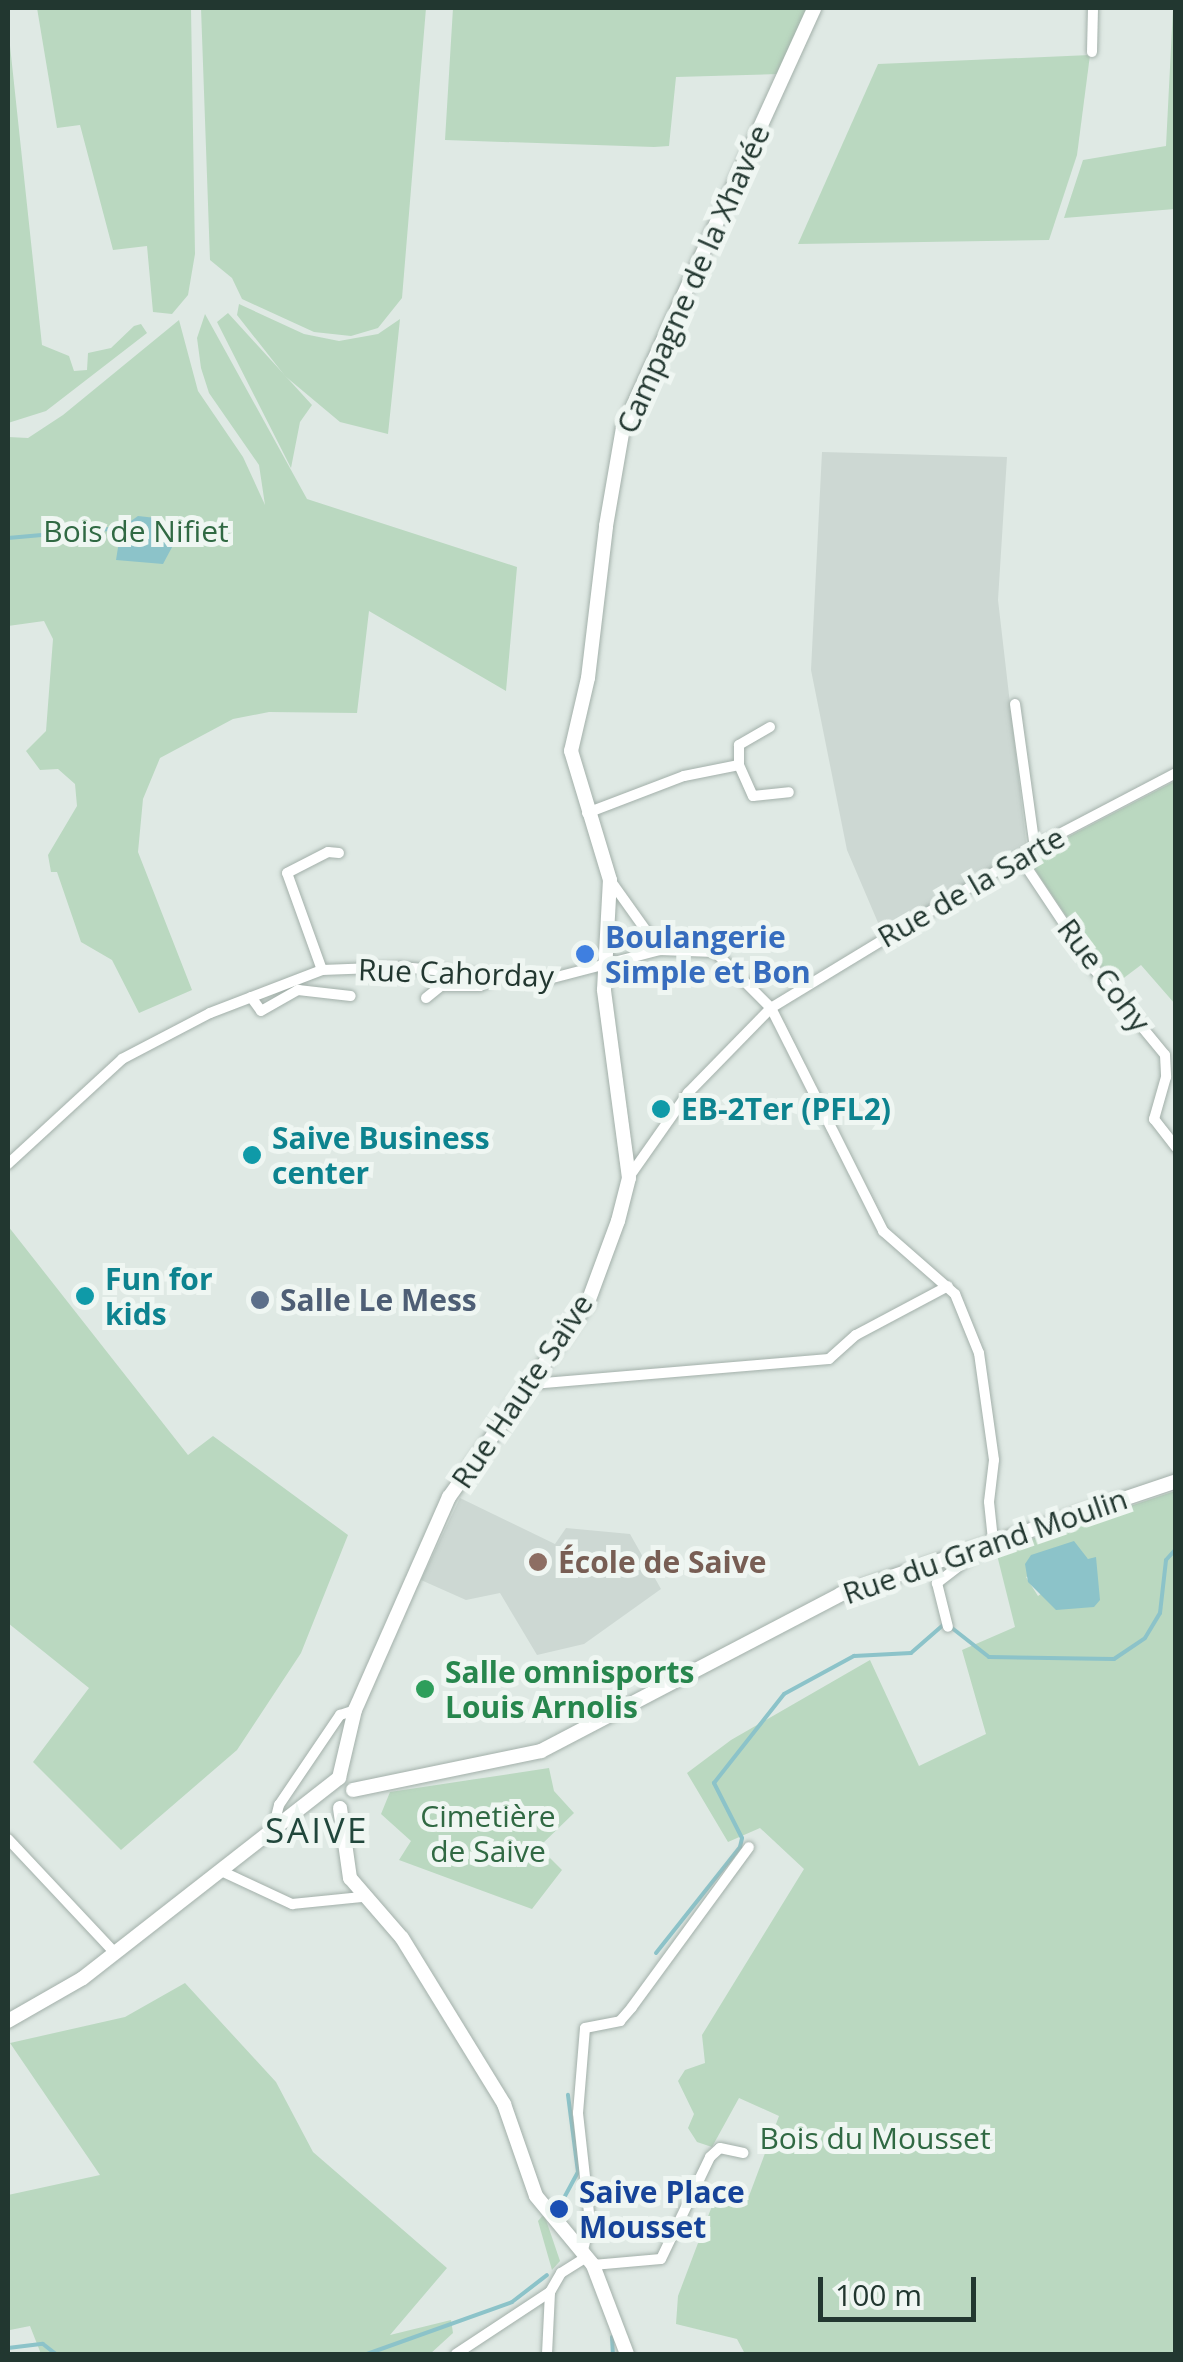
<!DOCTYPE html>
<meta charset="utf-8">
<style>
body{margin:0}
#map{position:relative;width:1183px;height:2362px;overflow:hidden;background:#dfe9e4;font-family:"Open Sans",sans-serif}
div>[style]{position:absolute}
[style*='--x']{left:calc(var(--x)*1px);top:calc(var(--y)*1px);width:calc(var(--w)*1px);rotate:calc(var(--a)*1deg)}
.built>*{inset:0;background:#cdd8d3}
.green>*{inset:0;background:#bad8c0}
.water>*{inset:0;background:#8cc3c9}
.stream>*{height:4px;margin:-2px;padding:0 2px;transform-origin:2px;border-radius:2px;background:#8cc3c9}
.roads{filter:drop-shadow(0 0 2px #a3b0aa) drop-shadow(0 0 2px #a3b0aa)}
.street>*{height:10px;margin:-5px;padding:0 5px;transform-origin:5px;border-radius:5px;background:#fff}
.secondary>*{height:14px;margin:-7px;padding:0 7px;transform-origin:7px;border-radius:7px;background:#fff}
.dots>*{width:28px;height:28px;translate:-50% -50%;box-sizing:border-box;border:5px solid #eff6f2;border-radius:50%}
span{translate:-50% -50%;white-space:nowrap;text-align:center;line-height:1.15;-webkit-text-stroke:10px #eff6f2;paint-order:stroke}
.street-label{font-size:30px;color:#223730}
.park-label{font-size:30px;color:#306943}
.shop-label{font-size:30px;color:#366cbe;font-weight:700}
.left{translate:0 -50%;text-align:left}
.culture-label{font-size:30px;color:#0d838f;font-weight:700}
.service-label{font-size:30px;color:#4e5e75;font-weight:700}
.education-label{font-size:30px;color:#785e54;font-weight:700}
.leisure-label{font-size:30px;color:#27864d;font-weight:700}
.transit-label{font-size:30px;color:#164399;font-weight:700}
.quarter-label{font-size:35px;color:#20463b;letter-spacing:2.5px}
.frame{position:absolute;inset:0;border:10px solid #223730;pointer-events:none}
.scale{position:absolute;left:818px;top:2277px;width:158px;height:45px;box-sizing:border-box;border:5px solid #223730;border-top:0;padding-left:12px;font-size:30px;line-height:35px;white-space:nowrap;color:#223730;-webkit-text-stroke:8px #eff6f2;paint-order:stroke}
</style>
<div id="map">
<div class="built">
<i style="clip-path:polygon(822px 452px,1007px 457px,998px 600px,1027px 850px,882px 932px,847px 850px,811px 670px)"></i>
<i style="clip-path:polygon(460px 1498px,555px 1544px,566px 1528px,630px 1534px,661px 1589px,584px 1644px,537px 1655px,500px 1593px,466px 1600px,421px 1580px)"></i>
</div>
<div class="green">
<i style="clip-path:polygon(37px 8px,191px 8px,195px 254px,188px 295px,172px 314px,153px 312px,147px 246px,113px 250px,80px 125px,57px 128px)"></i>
<i style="clip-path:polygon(201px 8px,426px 8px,402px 298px,378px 328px,351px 336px,314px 332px,242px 299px,232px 278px,210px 260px)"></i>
<i style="clip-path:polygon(453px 8px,811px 8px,780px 74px,676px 77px,669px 146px,654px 147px,445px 140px)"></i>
<i style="clip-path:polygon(1173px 8px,1175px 209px,1064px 218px,1083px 160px,1166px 146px)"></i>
<i style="clip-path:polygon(8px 27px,42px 345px,69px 356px,74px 371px,87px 370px,88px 353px,111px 348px,134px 326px,141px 324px,147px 333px,46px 411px,8px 423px)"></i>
<i style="clip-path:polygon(1090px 55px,1077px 155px,1049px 240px,798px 244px,878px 64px)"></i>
<i style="clip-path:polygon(239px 304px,304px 334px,339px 341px,378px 334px,400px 319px,388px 434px,340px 422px,285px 376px,237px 315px)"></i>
<i style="clip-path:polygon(228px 313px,312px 405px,300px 422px,291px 468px,217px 322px)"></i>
<i style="clip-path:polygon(205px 314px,307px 499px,517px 567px,506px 691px,369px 611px,357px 713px,269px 712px,233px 719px,160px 758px,143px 799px,138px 852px,192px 990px,139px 1013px,112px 960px,81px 942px,57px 872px,51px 872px,48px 855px,77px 806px,75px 784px,58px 769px,40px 770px,26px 751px,46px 731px,53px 639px,44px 621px,8px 626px,8px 437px,28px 438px,63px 415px,179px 320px,198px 391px,243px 457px,265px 505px,259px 465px,209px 393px,201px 368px,197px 338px)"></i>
<i style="clip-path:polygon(1175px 781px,1175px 1004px,1141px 965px,1113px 986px,1032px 865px,1039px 852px)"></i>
<i style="clip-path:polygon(8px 1226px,188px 1455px,213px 1436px,348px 1535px,301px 1653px,237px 1750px,121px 1850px,33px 1762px,89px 1688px,8px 1623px)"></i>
<i style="clip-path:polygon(evenodd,1175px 1491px,1175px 2354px,745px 2354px,737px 2339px,676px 2324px,678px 2296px,715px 2198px,749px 2196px,779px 2116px,739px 2098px,712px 2147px,697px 2142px,688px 2128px,694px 2114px,678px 2081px,685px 2070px,705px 2063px,702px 2035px,804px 1869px,760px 1828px,728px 1842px,687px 1773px,731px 1740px,870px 1660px,919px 1766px,986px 1734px,962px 1650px,1015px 1627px,996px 1551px,1175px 1491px,1088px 1559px,1038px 1596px,1026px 1577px,1086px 1558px,1088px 1559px)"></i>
<i style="clip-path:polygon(549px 1768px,554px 1791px,574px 1813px,539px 1847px,562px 1870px,532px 1909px,399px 1860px,411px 1841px,381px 1814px,390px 1792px)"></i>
<i style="clip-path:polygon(185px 1983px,276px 2082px,313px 2152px,447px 2268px,390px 2335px,451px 2320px,453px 2333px,430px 2354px,41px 2354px,30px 2326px,10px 2330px,8px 2195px,100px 2175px,10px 2043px,125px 2017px)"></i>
<i style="clip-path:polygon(544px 2214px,560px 2261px,552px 2270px,538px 2221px)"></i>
</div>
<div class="water">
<i style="clip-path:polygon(138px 516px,156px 518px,178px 536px,163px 564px,116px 560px,121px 528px)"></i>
<i style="clip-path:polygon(1074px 1541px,1088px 1559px,1096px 1557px,1100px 1600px,1094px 1607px,1056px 1610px,1028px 1582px,1025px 1564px,1031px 1555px)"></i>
</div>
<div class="stream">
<i style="--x:8;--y:538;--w:113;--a:-5.1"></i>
<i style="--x:952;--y:1628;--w:47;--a:38.1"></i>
<i style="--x:989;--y:1657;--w:125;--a:0.9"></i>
<i style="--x:1114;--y:1659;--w:37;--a:-34"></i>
<i style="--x:1145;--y:1638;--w:29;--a:-59"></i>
<i style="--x:1160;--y:1613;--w:53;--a:-83.5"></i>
<i style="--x:1166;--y:1560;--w:15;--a:-48"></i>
<i style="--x:656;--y:1953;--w:135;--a:-51.6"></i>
<i style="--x:740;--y:1847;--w:9;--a:-77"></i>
<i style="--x:742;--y:1838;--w:62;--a:-117"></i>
<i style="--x:714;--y:1783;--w:113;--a:-51.8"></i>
<i style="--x:784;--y:1694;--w:80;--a:-28.5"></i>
<i style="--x:854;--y:1656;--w:57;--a:-3"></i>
<i style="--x:911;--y:1653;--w:43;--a:-41.2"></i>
<i style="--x:558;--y:2209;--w:42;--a:-61.6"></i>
<i style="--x:578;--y:2172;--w:78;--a:-97.4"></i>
<i style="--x:612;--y:2337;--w:17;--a:87"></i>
<i style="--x:8;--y:2348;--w:35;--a:-7"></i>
<i style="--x:43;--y:2344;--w:16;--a:38"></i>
<i style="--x:263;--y:2354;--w:22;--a:0"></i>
<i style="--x:367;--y:2354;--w:154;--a:-19.7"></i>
<i style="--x:512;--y:2302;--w:44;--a:-37.6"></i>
</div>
<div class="roads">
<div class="street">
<i style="--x:1092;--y:52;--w:44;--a:-88.7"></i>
<i style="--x:1015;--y:704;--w:145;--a:82.1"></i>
<i style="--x:770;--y:727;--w:36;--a:150"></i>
<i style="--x:739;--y:745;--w:20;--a:90"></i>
<i style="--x:739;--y:765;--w:34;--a:66"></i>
<i style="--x:753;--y:796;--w:36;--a:-6"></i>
<i style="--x:587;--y:813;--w:104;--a:-20.9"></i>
<i style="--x:684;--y:776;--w:56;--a:-11.3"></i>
<i style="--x:1021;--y:859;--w:133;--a:56.3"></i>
<i style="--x:1095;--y:970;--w:110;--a:50.5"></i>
<i style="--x:1165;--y:1055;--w:22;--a:87"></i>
<i style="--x:1166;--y:1077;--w:44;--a:105.9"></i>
<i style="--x:1154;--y:1119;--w:36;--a:52"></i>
<i style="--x:610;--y:880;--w:86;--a:54.5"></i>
<i style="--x:322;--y:970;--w:103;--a:-109.8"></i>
<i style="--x:287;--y:873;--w:46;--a:-27.1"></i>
<i style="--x:328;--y:852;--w:11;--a:5"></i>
<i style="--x:251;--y:997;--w:17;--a:54"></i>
<i style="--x:261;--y:1011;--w:43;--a:-29.6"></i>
<i style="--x:298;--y:990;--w:53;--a:6.5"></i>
<i style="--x:426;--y:998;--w:19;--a:-39"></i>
<i style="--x:441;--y:986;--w:39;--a:0"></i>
<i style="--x:480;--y:986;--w:22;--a:-27"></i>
<i style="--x:8;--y:1164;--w:155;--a:-42.6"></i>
<i style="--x:122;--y:1059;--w:99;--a:-27.6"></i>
<i style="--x:210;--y:1013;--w:120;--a:-21"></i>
<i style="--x:322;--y:970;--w:79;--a:-2.2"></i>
<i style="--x:401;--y:967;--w:145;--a:5.2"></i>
<i style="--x:545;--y:980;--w:119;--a:-14.6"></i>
<i style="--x:660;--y:950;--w:55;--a:2.1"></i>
<i style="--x:715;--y:952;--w:79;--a:45"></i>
<i style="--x:771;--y:1008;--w:250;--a:63.3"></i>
<i style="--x:883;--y:1231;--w:96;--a:41.2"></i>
<i style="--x:955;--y:1294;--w:64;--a:67.9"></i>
<i style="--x:979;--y:1353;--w:108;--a:82"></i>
<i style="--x:994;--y:1460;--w:42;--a:96.8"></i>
<i style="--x:989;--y:1502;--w:38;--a:84"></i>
<i style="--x:993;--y:1540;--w:71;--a:142.5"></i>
<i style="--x:937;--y:1583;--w:45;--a:76"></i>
<i style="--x:629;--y:1177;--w:103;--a:-54.9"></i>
<i style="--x:688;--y:1093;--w:119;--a:-45.7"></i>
<i style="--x:771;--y:1008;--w:320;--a:-31.3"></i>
<i style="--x:1044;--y:842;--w:149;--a:-27.6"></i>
<i style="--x:532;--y:1384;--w:298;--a:-4.8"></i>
<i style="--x:829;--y:1359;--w:36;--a:-42"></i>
<i style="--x:856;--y:1335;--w:104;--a:-28"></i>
<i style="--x:274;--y:1825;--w:21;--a:-76"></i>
<i style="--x:279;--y:1805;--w:109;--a:-55.9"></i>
<i style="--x:340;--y:1715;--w:16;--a:-18"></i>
<i style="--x:8;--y:1839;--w:156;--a:46.8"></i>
<i style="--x:219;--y:1870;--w:81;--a:25"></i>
<i style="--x:292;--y:1904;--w:70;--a:-5.7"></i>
<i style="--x:583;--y:2250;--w:29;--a:-76"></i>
<i style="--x:590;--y:2222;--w:110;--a:-96.3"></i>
<i style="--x:578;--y:2113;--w:85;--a:-85.3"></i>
<i style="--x:585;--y:2028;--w:36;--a:-11"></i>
<i style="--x:620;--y:2021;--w:18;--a:-49"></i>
<i style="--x:632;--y:2007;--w:198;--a:-53.8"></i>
<i style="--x:593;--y:2265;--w:68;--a:-5"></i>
<i style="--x:661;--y:2259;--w:113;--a:-64.3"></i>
<i style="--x:710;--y:2157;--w:13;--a:-42"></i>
<i style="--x:720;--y:2148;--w:24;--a:12"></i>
<i style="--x:456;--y:2354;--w:113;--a:-33.4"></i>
<i style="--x:547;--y:2354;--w:62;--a:-87.2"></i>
<i style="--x:550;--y:2292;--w:22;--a:-60"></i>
<i style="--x:561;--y:2273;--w:31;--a:-32"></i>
</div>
<div class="secondary">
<i style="--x:339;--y:1778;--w:70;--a:-76.8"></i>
<i style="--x:355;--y:1710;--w:233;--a:-66.2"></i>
<i style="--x:449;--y:1497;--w:239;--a:-54.5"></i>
<i style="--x:588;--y:1302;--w:86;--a:-69.7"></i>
<i style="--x:618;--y:1221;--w:44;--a:-75.7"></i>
<i style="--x:629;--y:1178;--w:190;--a:-97.6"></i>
<i style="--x:604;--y:990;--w:110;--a:-86.9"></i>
<i style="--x:610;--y:880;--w:135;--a:-106.8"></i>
<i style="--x:571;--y:751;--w:75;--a:-76.9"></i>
<i style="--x:588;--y:678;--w:153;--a:-83.2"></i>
<i style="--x:606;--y:526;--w:99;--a:-80.2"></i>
<i style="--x:623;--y:428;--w:461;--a:-65.5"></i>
<i style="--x:353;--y:1790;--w:192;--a:-11.7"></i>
<i style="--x:541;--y:1751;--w:339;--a:-27.6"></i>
<i style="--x:841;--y:1594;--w:354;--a:-18.6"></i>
<i style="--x:340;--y:1808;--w:71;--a:81.9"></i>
<i style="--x:350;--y:1878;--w:79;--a:49.1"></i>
<i style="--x:402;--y:1938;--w:195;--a:58.4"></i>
<i style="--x:504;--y:2104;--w:97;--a:70.8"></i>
<i style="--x:536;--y:2196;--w:89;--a:50.4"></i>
<i style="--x:593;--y:2265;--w:95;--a:69.1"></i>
<i style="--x:8;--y:2021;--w:86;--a:-29.8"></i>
<i style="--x:83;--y:1978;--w:325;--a:-38"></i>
</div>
</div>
<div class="dots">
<i style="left:585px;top:954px;background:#3f7fe0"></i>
<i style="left:661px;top:1109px;background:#0f9aa8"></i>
<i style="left:252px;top:1155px;background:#0f9aa8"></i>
<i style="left:85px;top:1296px;background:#0f9aa8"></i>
<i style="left:260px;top:1300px;background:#5c6f8a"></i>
<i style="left:538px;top:1562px;background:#8d6e63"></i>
<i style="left:425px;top:1689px;background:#2e9e5b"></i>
<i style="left:559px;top:2209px;background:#1a4fb4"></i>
</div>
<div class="street-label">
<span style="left:693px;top:279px;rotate:-66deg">Campagne de la Xhavée</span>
<span style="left:971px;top:887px;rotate:-30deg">Rue de la Sarte</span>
<span style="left:456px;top:973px;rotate:2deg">Rue Cahorday</span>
<span style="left:1104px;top:975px;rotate:53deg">Rue Cohy</span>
<span style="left:522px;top:1391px;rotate:-56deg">Rue Haute Saive</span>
<span style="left:985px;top:1546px;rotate:-19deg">Rue du Grand Moulin</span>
</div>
<div class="park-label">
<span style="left:136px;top:531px">Bois de Nifiet</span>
<span style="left:488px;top:1833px">Cimetière<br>de Saive</span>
<span style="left:875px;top:2138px">Bois du Mousset</span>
</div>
<div class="shop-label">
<span class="left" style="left:605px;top:954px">Boulangerie<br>Simple et Bon</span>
</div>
<div class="culture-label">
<span class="left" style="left:681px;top:1109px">EB-2Ter (PFL2)</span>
<span class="left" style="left:272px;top:1155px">Saive Business<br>center</span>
<span class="left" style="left:105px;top:1296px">Fun for<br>kids</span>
</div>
<div class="service-label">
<span class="left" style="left:280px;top:1300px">Salle Le Mess</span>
</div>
<div class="education-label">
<span class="left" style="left:558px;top:1562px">École de Saive</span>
</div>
<div class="leisure-label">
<span class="left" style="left:445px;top:1689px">Salle omnisports<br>Louis Arnolis</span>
</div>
<div class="transit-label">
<span class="left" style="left:579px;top:2209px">Saive Place<br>Mousset</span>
</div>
<div class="quarter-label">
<span style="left:317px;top:1830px">SAIVE</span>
</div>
<div class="frame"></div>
<div class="scale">100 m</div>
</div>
